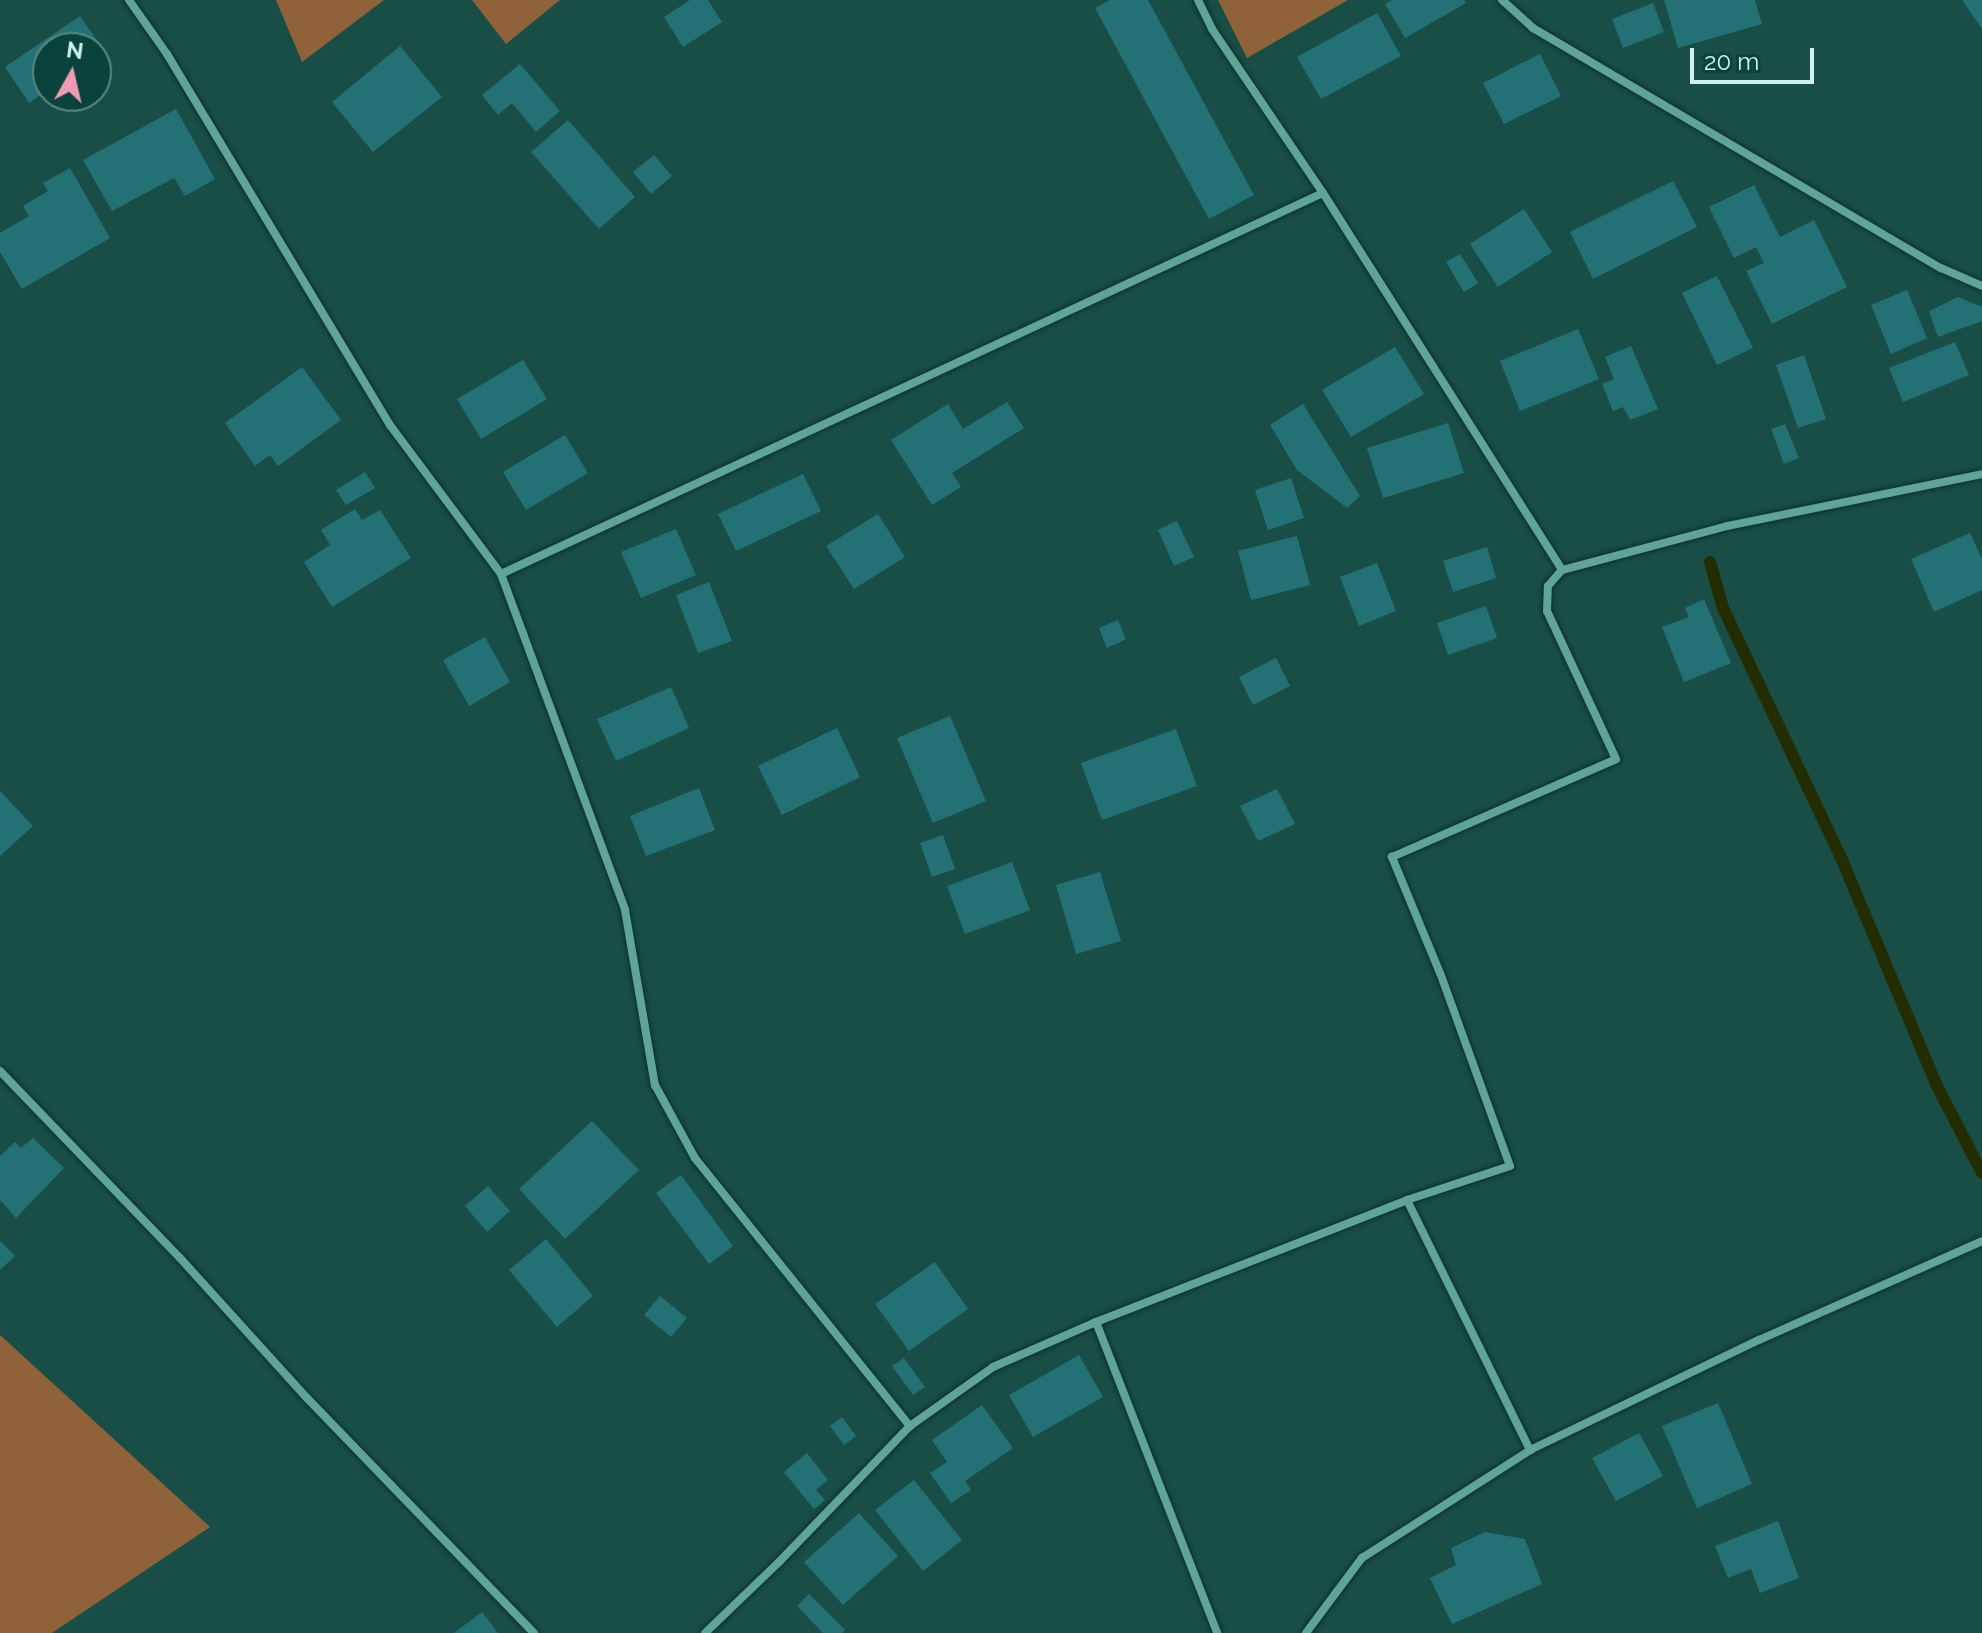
<!DOCTYPE html>
<style>
body{margin:0}
#map{position:relative;width:1982px;height:1633px;overflow:hidden;background:#184e45;font-family:Raleway,sans-serif}
div>[style]{position:absolute}
[style*='--x']{left:calc(var(--x)*1px);top:calc(var(--y)*1px);width:calc(var(--w)*1px);rotate:calc(var(--a)*1deg)}
.forest>*{inset:0;background:#90623a}
.stream>*{height:12px;margin:-6px;padding:0 6px;transform-origin:6px;border-radius:6px;background:#242c01}
.building>*{inset:0;background:#247175}
.roads{filter:drop-shadow(0 0 2px #0b312b) drop-shadow(0 0 2px #0b312b)}
.minor>*{height:8px;margin:-4px;padding:0 4px;transform-origin:4px;border-radius:4px;background:#5fa497}
span{translate:-50% -50%;white-space:nowrap;text-align:center;line-height:1.15;-webkit-text-stroke:6px #09433b;paint-order:stroke}
.north{position:absolute;left:32px;top:32px;width:80px;height:80px;box-sizing:border-box;background:#09433b;border:2px solid #598981;border-radius:50%;rotate:8deg;font-size:22px;font-weight:700;line-height:32px;text-align:center;color:#d0f2eb}
.north::after{content:'';display:block;margin:auto;width:28px;height:36px;background:#f19ab3;clip-path:polygon(50% 0,100% 100%,50% 72%,0 100%)}
.scale{position:absolute;left:1690px;top:48px;width:124px;height:36px;box-sizing:border-box;border:4px solid #d0f2eb;border-top:0;padding-left:10px;font-size:24px;line-height:28px;white-space:nowrap;color:#d0f2eb;-webkit-text-stroke:6px #09433b;paint-order:stroke}
</style>
<div id="map">
<div class="forest">
<i style="clip-path:polygon(276px 0,384px 0,302px 62px)"></i>
<i style="clip-path:polygon(472px 0,560px 0,506px 44px)"></i>
<i style="clip-path:polygon(1218px 0,1348px 0,1247px 58px)"></i>
<i style="clip-path:polygon(0 1335px,210px 1527px,52px 1633px,0 1633px)"></i>
</div>
<div class="stream">
<i style="--x:1710;--y:562;--w:48;--a:74.2"></i>
<i style="--x:1723;--y:608;--w:279;--a:64.7"></i>
<i style="--x:1842;--y:860;--w:243;--a:67.2"></i>
<i style="--x:1936;--y:1084;--w:100;--a:62.7"></i>
</div>
<div class="building">
<i style="clip-path:polygon(690px 0,708px 0,722px 22px,683px 47px,664px 17px)"></i>
<i style="clip-path:polygon(1110px 0,1148px 0,1254px 195px,1209px 219px,1095px 8px)"></i>
<i style="clip-path:polygon(1392px 0,1464px 0,1466px 3px,1405px 38px,1385px 4px)"></i>
<i style="clip-path:polygon(1664px 0,1755px 0,1762px 24px,1678px 48px)"></i>
<i style="clip-path:polygon(1962px 0,1982px 0,1982px 29px)"></i>
<i style="clip-path:polygon(1653px 3px,1664px 32px,1623px 48px,1612px 19px)"></i>
<i style="clip-path:polygon(1377px 13px,1401px 56px,1321px 99px,1297px 57px)"></i>
<i style="clip-path:polygon(80px 16px,105px 52px,96px 58px,96px 48px,48px 48px,48px 90px,29px 103px,5px 67px)"></i>
<i style="clip-path:polygon(400px 46px,442px 97px,373px 152px,332px 102px)"></i>
<i style="clip-path:polygon(1540px 54px,1561px 96px,1504px 124px,1483px 83px)"></i>
<i style="clip-path:polygon(520px 64px,560px 111px,536px 132px,512px 103px,498px 115px,482px 95px)"></i>
<i style="clip-path:polygon(176px 109px,215px 179px,185px 196px,174px 178px,112px 211px,83px 160px)"></i>
<i style="clip-path:polygon(568px 120px,635px 197px,599px 229px,531px 152px)"></i>
<i style="clip-path:polygon(654px 155px,672px 176px,651px 194px,633px 172px)"></i>
<i style="clip-path:polygon(70px 168px,110px 238px,22px 289px,0 252px,0 233px,29px 216px,23px 206px,48px 191px,43px 183px)"></i>
<i style="clip-path:polygon(1673px 181px,1697px 227px,1593px 279px,1570px 232px)"></i>
<i style="clip-path:polygon(1754px 185px,1780px 237px,1814px 220px,1847px 287px,1772px 324px,1746px 271px,1764px 263px,1756px 247px,1734px 258px,1709px 207px)"></i>
<i style="clip-path:polygon(1524px 209px,1552px 252px,1498px 287px,1470px 244px)"></i>
<i style="clip-path:polygon(1460px 254px,1478px 283px,1464px 292px,1446px 262px)"></i>
<i style="clip-path:polygon(1717px 276px,1753px 348px,1717px 365px,1682px 293px)"></i>
<i style="clip-path:polygon(1907px 290px,1927px 338px,1891px 354px,1871px 305px)"></i>
<i style="clip-path:polygon(1958px 297px,1982px 307px,1982px 321px,1938px 337px,1929px 311px)"></i>
<i style="clip-path:polygon(1578px 329px,1599px 379px,1520px 411px,1500px 361px)"></i>
<i style="clip-path:polygon(1955px 342px,1969px 375px,1903px 402px,1889px 368px)"></i>
<i style="clip-path:polygon(1631px 346px,1658px 409px,1630px 420px,1623px 407px,1613px 411px,1602px 384px,1614px 379px,1605px 357px)"></i>
<i style="clip-path:polygon(1395px 347px,1424px 394px,1351px 437px,1322px 390px)"></i>
<i style="clip-path:polygon(1804px 355px,1826px 419px,1798px 428px,1776px 365px)"></i>
<i style="clip-path:polygon(523px 360px,547px 399px,481px 439px,457px 399px)"></i>
<i style="clip-path:polygon(302px 367px,341px 420px,278px 466px,270px 455px,255px 466px,225px 423px)"></i>
<i style="clip-path:polygon(1007px 402px,1024px 428px,952px 473px,961px 487px,932px 505px,891px 440px,948px 404px,963px 429px)"></i>
<i style="clip-path:polygon(1303px 404px,1360px 496px,1347px 508px,1297px 470px,1270px 425px)"></i>
<i style="clip-path:polygon(1448px 423px,1464px 473px,1383px 498px,1367px 448px)"></i>
<i style="clip-path:polygon(1785px 424px,1799px 458px,1784px 464px,1771px 429px)"></i>
<i style="clip-path:polygon(565px 435px,588px 473px,526px 510px,503px 472px)"></i>
<i style="clip-path:polygon(365px 472px,375px 488px,346px 505px,336px 490px)"></i>
<i style="clip-path:polygon(803px 474px,821px 511px,736px 551px,718px 514px)"></i>
<i style="clip-path:polygon(1291px 478px,1304px 518px,1268px 530px,1255px 490px)"></i>
<i style="clip-path:polygon(355px 509px,362px 520px,380px 510px,411px 558px,332px 607px,304px 562px,330px 545px,321px 530px)"></i>
<i style="clip-path:polygon(878px 514px,905px 557px,854px 589px,826px 546px)"></i>
<i style="clip-path:polygon(1177px 521px,1194px 557px,1174px 566px,1158px 530px)"></i>
<i style="clip-path:polygon(676px 529px,696px 575px,641px 598px,621px 552px)"></i>
<i style="clip-path:polygon(1970px 533px,1982px 559px,1982px 590px,1934px 612px,1911px 559px)"></i>
<i style="clip-path:polygon(1297px 536px,1310px 585px,1251px 600px,1238px 551px)"></i>
<i style="clip-path:polygon(1487px 547px,1496px 578px,1453px 592px,1443px 561px)"></i>
<i style="clip-path:polygon(1377px 563px,1396px 611px,1359px 626px,1340px 577px)"></i>
<i style="clip-path:polygon(709px 582px,732px 641px,698px 653px,676px 595px)"></i>
<i style="clip-path:polygon(1704px 599px,1731px 663px,1684px 682px,1662px 627px,1689px 617px,1685px 608px)"></i>
<i style="clip-path:polygon(1486px 606px,1497px 638px,1448px 655px,1437px 623px)"></i>
<i style="clip-path:polygon(1118px 620px,1126px 639px,1107px 648px,1099px 628px)"></i>
<i style="clip-path:polygon(485px 637px,510px 682px,469px 706px,443px 660px)"></i>
<i style="clip-path:polygon(1276px 658px,1290px 686px,1253px 705px,1239px 677px)"></i>
<i style="clip-path:polygon(671px 687px,689px 728px,616px 761px,597px 719px)"></i>
<i style="clip-path:polygon(950px 716px,986px 801px,933px 823px,897px 738px)"></i>
<i style="clip-path:polygon(837px 728px,860px 777px,782px 815px,758px 766px)"></i>
<i style="clip-path:polygon(1176px 729px,1197px 786px,1102px 820px,1081px 763px)"></i>
<i style="clip-path:polygon(699px 788px,715px 830px,646px 856px,630px 816px)"></i>
<i style="clip-path:polygon(1277px 789px,1295px 824px,1258px 841px,1240px 806px)"></i>
<i style="clip-path:polygon(0 791px,33px 826px,0 856px)"></i>
<i style="clip-path:polygon(943px 835px,955px 869px,932px 877px,920px 843px)"></i>
<i style="clip-path:polygon(1012px 862px,1030px 910px,965px 934px,947px 886px)"></i>
<i style="clip-path:polygon(1100px 872px,1121px 941px,1076px 954px,1056px 885px)"></i>
<i style="clip-path:polygon(592px 1121px,639px 1170px,565px 1239px,519px 1189px)"></i>
<i style="clip-path:polygon(33px 1138px,64px 1168px,16px 1218px,0 1200px,0 1156px,15px 1142px,21px 1148px)"></i>
<i style="clip-path:polygon(681px 1175px,733px 1246px,709px 1264px,656px 1193px)"></i>
<i style="clip-path:polygon(488px 1186px,510px 1211px,487px 1232px,465px 1206px)"></i>
<i style="clip-path:polygon(546px 1239px,593px 1296px,557px 1327px,509px 1270px)"></i>
<i style="clip-path:polygon(0 1241px,15px 1256px,0 1270px)"></i>
<i style="clip-path:polygon(935px 1262px,968px 1309px,909px 1351px,875px 1304px)"></i>
<i style="clip-path:polygon(660px 1296px,687px 1318px,671px 1337px,644px 1315px)"></i>
<i style="clip-path:polygon(1079px 1355px,1103px 1397px,1033px 1437px,1009px 1395px)"></i>
<i style="clip-path:polygon(904px 1358px,925px 1387px,913px 1395px,892px 1366px)"></i>
<i style="clip-path:polygon(1718px 1403px,1752px 1484px,1697px 1508px,1662px 1426px)"></i>
<i style="clip-path:polygon(982px 1405px,1013px 1448px,965px 1481px,971px 1490px,951px 1503px,930px 1473px,947px 1462px,932px 1440px)"></i>
<i style="clip-path:polygon(842px 1417px,856px 1436px,844px 1445px,830px 1426px)"></i>
<i style="clip-path:polygon(1639px 1433px,1663px 1476px,1616px 1501px,1592px 1458px)"></i>
<i style="clip-path:polygon(807px 1453px,828px 1480px,816px 1490px,825px 1500px,814px 1509px,784px 1472px)"></i>
<i style="clip-path:polygon(914px 1480px,962px 1540px,923px 1571px,875px 1510px)"></i>
<i style="clip-path:polygon(859px 1513px,898px 1556px,843px 1605px,804px 1562px)"></i>
<i style="clip-path:polygon(1778px 1521px,1799px 1578px,1760px 1593px,1751px 1569px,1728px 1578px,1715px 1546px)"></i>
<i style="clip-path:polygon(1485px 1532px,1525px 1539px,1542px 1584px,1452px 1624px,1430px 1578px,1456px 1565px,1451px 1548px)"></i>
<i style="clip-path:polygon(809px 1594px,845px 1630px,842px 1633px,823px 1633px,797px 1606px)"></i>
<i style="clip-path:polygon(482px 1612px,498px 1633px,454px 1633px)"></i>
</div>
<div class="roads">
<div class="minor">
<i style="--x:129;--y:0;--w:66;--a:54.9"></i>
<i style="--x:167;--y:54;--w:433;--a:59"></i>
<i style="--x:390;--y:425;--w:186;--a:53.3"></i>
<i style="--x:501;--y:574;--w:358;--a:69.7"></i>
<i style="--x:625;--y:910;--w:178;--a:80.3"></i>
<i style="--x:655;--y:1085;--w:83;--a:61.3"></i>
<i style="--x:695;--y:1158;--w:344;--a:51.3"></i>
<i style="--x:1198;--y:0;--w:32;--a:64"></i>
<i style="--x:1212;--y:29;--w:198;--a:55.9"></i>
<i style="--x:1323;--y:193;--w:446;--a:57.6"></i>
<i style="--x:1502;--y:0;--w:42;--a:42.1"></i>
<i style="--x:1533;--y:28;--w:473;--a:30.5"></i>
<i style="--x:1941;--y:268;--w:45;--a:23.7"></i>
<i style="--x:501;--y:574;--w:906;--a:-24.87"></i>
<i style="--x:0;--y:1071;--w:260;--a:46.1"></i>
<i style="--x:180;--y:1258;--w:189;--a:47.8"></i>
<i style="--x:307;--y:1398;--w:327;--a:46"></i>
<i style="--x:1407;--y:1200;--w:279;--a:63.8"></i>
<i style="--x:1096;--y:1322;--w:334;--a:68.7"></i>
<i style="--x:705;--y:1633;--w:103;--a:-43.8"></i>
<i style="--x:779;--y:1562;--w:189;--a:-46.1"></i>
<i style="--x:910;--y:1426;--w:102;--a:-35.4"></i>
<i style="--x:993;--y:1367;--w:112;--a:-23.6"></i>
<i style="--x:1096;--y:1322;--w:334;--a:-21.4"></i>
<i style="--x:1407;--y:1200;--w:108;--a:-18.3"></i>
<i style="--x:1510;--y:1166;--w:205;--a:-109.9"></i>
<i style="--x:1440;--y:973;--w:126;--a:-112.5"></i>
<i style="--x:1392;--y:857;--w:244;--a:-23.6"></i>
<i style="--x:1616;--y:759;--w:163;--a:-115"></i>
<i style="--x:1547;--y:611;--w:25;--a:-88"></i>
<i style="--x:1548;--y:586;--w:21;--a:-49"></i>
<i style="--x:1562;--y:570;--w:171;--a:-14.9"></i>
<i style="--x:1727;--y:526;--w:260;--a:-11.5"></i>
<i style="--x:1306;--y:1633;--w:94;--a:-53.3"></i>
<i style="--x:1362;--y:1558;--w:200;--a:-32.7"></i>
<i style="--x:1530;--y:1450;--w:254;--a:-25.7"></i>
<i style="--x:1759;--y:1340;--w:244;--a:-23.9"></i>
</div>
</div>
<div class="north">N</div>
<div class="scale">20 m</div>
</div>
